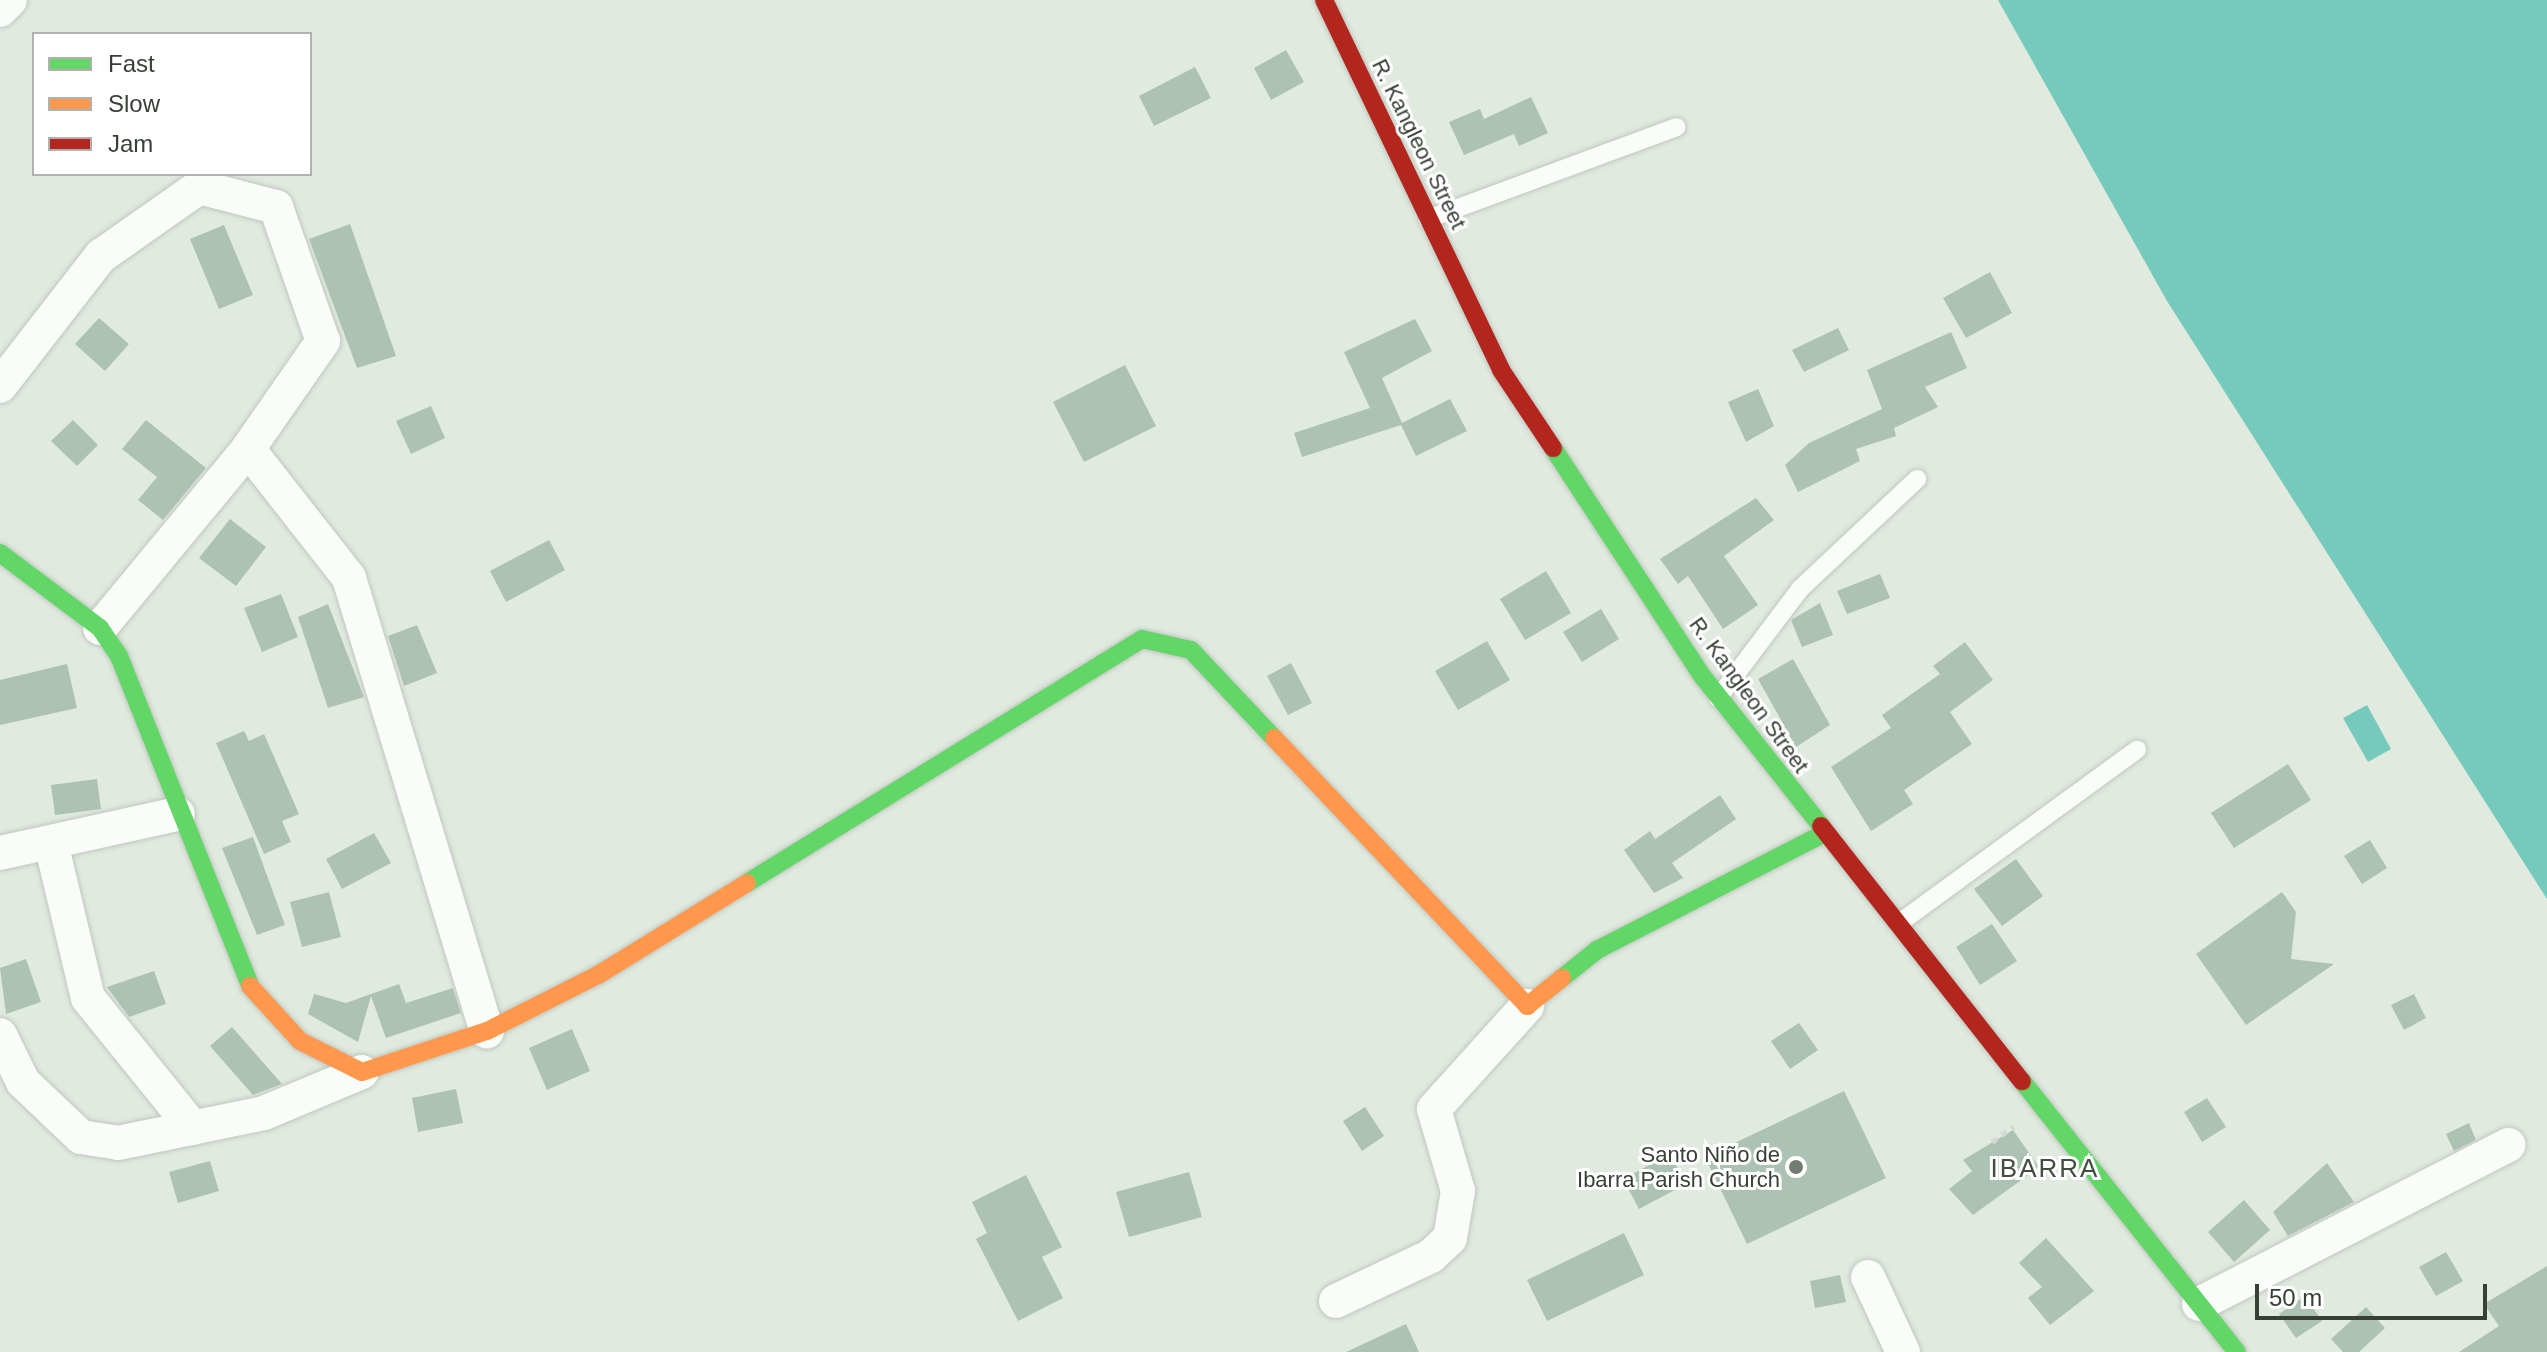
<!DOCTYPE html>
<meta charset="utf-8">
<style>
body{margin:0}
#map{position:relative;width:2547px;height:1352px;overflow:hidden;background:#e0eadf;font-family:Helvetica,sans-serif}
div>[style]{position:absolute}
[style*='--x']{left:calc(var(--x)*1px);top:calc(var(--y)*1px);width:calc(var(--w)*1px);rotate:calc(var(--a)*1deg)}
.water>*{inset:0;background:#76cabc}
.building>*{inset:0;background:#acc2b5}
.path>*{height:5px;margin-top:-2.5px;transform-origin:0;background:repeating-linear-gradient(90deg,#d5d8d5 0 6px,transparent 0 12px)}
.roads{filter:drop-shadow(0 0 2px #c0c7bf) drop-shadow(0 0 2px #c0c7bf)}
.lane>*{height:18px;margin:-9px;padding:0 9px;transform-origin:9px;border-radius:9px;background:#fafcfa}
.street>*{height:34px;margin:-17px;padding:0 17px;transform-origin:17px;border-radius:17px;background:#fafcfa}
.fast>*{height:18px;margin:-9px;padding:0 9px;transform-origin:9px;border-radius:9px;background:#63d668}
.slow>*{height:18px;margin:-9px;padding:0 9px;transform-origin:9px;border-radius:9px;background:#ff974d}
.jam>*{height:18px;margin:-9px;padding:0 9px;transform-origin:9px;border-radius:9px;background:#b3261e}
.dots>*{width:22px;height:22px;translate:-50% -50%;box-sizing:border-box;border:4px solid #fff;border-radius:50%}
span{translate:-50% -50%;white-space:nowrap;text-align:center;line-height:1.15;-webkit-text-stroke:6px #fff;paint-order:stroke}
.street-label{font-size:22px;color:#383f37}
.poi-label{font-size:22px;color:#383f37}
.right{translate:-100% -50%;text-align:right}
.quarter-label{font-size:26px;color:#3f4e3e;letter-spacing:2px}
.legend{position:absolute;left:32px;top:32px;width:280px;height:144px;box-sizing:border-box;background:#fff;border:2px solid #afb2af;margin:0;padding:10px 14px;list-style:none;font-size:24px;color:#383f37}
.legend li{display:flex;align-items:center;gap:16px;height:40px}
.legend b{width:40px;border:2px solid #afb2af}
.scale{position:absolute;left:2255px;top:1284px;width:232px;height:36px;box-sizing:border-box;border:4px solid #383f37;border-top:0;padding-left:10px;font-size:24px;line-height:28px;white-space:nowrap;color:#383f37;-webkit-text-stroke:6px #fff;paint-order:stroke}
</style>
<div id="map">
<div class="water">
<i style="clip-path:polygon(1998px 0,2547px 0,2547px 899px,2167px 301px)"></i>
<i style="clip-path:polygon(2367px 705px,2391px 749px,2368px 762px,2343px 718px)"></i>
</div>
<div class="building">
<i style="clip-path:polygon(1286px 50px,1304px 82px,1271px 100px,1254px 68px)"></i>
<i style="clip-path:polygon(1195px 67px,1211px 98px,1154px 126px,1139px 96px)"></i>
<i style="clip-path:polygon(1531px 97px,1548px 133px,1519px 146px,1514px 134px,1464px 155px,1449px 122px,1480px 109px,1484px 119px)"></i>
<i style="clip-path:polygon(350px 224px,396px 356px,357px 368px,309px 239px)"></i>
<i style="clip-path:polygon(224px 225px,253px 295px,219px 309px,190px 239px)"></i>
<i style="clip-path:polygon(1990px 272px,2012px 313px,1966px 338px,1943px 298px)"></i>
<i style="clip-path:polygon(99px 318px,129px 344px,105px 371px,75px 344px)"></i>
<i style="clip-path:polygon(1415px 319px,1432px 351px,1382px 378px,1402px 423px,1450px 399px,1467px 431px,1416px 456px,1401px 425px,1302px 457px,1294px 433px,1370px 408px,1344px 352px)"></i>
<i style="clip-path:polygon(1838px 328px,1849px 350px,1804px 372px,1792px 350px)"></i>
<i style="clip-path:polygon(1951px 332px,1967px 368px,1925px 387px,1938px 407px,1894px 428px,1896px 436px,1856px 449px,1860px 461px,1798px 492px,1785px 465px,1809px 443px,1882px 409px,1867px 370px)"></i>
<i style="clip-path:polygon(1125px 365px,1156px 426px,1084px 462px,1053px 402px)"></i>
<i style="clip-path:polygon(1758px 389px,1774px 426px,1746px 442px,1728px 402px)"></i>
<i style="clip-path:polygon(431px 406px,445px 438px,411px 454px,396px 421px)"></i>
<i style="clip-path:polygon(73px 420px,98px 445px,77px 466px,51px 441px)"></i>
<i style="clip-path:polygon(146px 420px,206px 468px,163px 520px,138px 500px,157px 477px,122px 449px)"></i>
<i style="clip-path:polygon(1756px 498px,1774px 520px,1724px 556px,1758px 605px,1723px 629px,1688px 576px,1678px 584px,1660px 559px)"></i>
<i style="clip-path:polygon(230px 519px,266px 547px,236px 586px,199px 558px)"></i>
<i style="clip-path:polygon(549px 540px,565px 570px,506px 602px,490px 571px)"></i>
<i style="clip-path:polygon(1546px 571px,1571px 613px,1525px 640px,1500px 599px)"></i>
<i style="clip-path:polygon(1880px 574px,1890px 598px,1847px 614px,1837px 591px)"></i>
<i style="clip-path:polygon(281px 594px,298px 637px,262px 652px,244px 608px)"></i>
<i style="clip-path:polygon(1820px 603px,1833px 635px,1802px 647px,1791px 620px)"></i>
<i style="clip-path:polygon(328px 604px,364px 697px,328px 708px,298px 617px)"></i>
<i style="clip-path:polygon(1601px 609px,1619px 639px,1582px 662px,1563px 632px)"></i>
<i style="clip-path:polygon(417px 625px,437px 673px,404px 686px,388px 636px)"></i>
<i style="clip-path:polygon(1487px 641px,1510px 680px,1458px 710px,1435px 671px)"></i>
<i style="clip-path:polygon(1965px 642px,1993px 680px,1950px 712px,1972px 744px,1904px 790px,1913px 804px,1871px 831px,1831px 767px,1891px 728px,1882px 715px,1940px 674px,1933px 666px)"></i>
<i style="clip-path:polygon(1793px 659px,1830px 725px,1796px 747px,1758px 679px)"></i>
<i style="clip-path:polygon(1291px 663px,1312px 703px,1288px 715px,1267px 676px)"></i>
<i style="clip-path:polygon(67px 664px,77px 708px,0 725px,0 680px)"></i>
<i style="clip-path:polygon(244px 731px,249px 741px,264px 734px,299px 814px,282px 821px,291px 842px,264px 854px,216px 743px)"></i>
<i style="clip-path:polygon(2288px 764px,2311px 800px,2234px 848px,2211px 813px)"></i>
<i style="clip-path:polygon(97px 779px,101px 809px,55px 815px,51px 785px)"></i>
<i style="clip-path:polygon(1720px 795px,1736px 819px,1672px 863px,1683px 878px,1654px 893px,1624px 850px,1650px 831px,1655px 839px)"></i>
<i style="clip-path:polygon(374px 833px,391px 863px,342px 889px,326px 859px)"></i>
<i style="clip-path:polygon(253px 837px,285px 925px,257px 935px,222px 848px)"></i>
<i style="clip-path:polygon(2370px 840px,2387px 868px,2362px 884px,2344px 856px)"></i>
<i style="clip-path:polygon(2016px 859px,2043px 896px,2002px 926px,1974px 889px)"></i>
<i style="clip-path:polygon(329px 892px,341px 937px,302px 947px,290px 902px)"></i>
<i style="clip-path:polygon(2282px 892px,2296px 912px,2291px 959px,2334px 964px,2246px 1025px,2196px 954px)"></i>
<i style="clip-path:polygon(1992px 924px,2017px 961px,1980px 985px,1956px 947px)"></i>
<i style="clip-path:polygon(26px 959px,41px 1002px,6px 1014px,0 968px)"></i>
<i style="clip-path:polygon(154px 971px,166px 1004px,129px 1017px,107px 987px)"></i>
<i style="clip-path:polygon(399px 984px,406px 1003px,453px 988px,461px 1013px,386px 1038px,371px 996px,358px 1042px,308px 1014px,314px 994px,346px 1003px)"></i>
<i style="clip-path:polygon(2414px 994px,2426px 1018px,2404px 1030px,2391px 1005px)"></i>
<i style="clip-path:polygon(1799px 1023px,1818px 1050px,1790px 1069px,1771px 1041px)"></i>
<i style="clip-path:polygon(232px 1027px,282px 1084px,253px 1095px,210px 1046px)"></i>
<i style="clip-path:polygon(572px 1029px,590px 1071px,547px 1090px,529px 1048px)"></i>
<i style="clip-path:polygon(456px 1089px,463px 1123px,418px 1132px,412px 1098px)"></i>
<i style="clip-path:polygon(1844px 1091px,1886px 1178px,1747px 1244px,1705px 1157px)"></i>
<i style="clip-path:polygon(2207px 1098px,2226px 1127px,2202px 1142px,2184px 1112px)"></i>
<i style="clip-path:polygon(1365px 1107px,1384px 1136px,1362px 1151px,1343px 1121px)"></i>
<i style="clip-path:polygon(2469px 1123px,2476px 1140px,2454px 1151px,2446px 1134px)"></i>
<i style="clip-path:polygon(2013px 1130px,2039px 1167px,1973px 1215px,1949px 1189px,1972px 1171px,1963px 1160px)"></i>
<i style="clip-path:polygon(1670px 1154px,1686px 1184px,1639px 1209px,1623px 1179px)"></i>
<i style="clip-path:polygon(210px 1161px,219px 1191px,178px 1203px,169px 1172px)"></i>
<i style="clip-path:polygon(2327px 1163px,2354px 1202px,2288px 1236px,2273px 1212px)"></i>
<i style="clip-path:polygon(1189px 1172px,1202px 1217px,1129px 1237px,1116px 1192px)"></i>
<i style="clip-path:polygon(1026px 1175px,1062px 1247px,1042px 1257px,1063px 1298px,1018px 1321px,976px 1239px,987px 1233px,972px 1202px)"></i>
<i style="clip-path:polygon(2244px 1200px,2270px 1230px,2234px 1262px,2208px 1232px)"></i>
<i style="clip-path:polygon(1624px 1233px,1644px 1275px,1547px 1321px,1527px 1280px)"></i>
<i style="clip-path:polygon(2046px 1238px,2094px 1291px,2050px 1325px,2028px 1298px,2042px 1287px,2019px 1263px)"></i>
<i style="clip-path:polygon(2446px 1252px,2463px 1281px,2436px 1296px,2419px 1267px)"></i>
<i style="clip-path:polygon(2547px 1266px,2547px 1352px,2459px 1352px,2499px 1326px,2484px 1304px)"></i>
<i style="clip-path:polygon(1840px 1275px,1846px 1302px,1815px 1308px,1810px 1281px)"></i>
<i style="clip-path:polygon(2305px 1296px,2322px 1321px,2296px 1338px,2279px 1314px)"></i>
<i style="clip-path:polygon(2366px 1307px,2385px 1328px,2359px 1352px,2343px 1352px,2331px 1339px)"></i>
<i style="clip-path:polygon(1406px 1324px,1419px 1352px,1346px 1352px)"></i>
</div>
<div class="path">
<i style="--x:1992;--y:1142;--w:27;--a:-36"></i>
</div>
<div class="roads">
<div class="lane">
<i style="--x:1428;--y:219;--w:265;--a:-20.3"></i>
<i style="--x:1718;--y:698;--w:136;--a:-53"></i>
<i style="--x:1800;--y:589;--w:161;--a:-43.2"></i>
<i style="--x:1898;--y:924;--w:296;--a:-36.1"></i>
</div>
<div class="street">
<i style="--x:0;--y:10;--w:14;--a:-45"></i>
<i style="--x:0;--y:386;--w:165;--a:-52.2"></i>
<i style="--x:101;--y:256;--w:120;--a:-35.1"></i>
<i style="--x:199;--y:187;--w:80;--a:14.6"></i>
<i style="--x:276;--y:207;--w:142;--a:70.7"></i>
<i style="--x:323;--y:341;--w:131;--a:124.8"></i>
<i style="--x:248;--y:449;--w:164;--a:51.9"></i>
<i style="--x:349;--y:578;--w:474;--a:73.1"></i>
<i style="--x:100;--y:628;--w:232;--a:-50.4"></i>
<i style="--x:52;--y:847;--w:155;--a:76.6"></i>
<i style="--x:88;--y:998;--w:167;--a:51.1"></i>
<i style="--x:0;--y:853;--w:182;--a:-12.4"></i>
<i style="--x:0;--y:1035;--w:52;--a:63.9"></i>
<i style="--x:23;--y:1082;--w:80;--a:43.5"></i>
<i style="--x:81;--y:1137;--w:37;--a:9"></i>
<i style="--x:118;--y:1143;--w:149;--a:-11.6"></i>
<i style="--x:264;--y:1113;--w:106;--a:-22.7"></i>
<i style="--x:1868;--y:1277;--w:83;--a:65"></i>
<i style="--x:1336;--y:1301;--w:105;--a:-25.3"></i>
<i style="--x:1431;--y:1256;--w:26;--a:-43"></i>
<i style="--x:1450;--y:1238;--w:48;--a:-80.3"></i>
<i style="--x:1458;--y:1191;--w:85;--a:-106.3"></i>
<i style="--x:1434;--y:1109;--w:139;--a:-47.9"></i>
<i style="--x:2199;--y:1304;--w:348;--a:-27.2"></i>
</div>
<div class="fast">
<i style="--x:1553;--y:448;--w:274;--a:56.8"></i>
<i style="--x:1703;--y:677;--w:190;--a:51.6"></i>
<i style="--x:0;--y:553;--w:125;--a:36.9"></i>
<i style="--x:100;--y:628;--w:34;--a:56"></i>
<i style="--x:119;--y:656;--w:355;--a:68.3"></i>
<i style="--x:747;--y:883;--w:464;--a:-31.7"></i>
<i style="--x:1142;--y:639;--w:50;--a:12.7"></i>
<i style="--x:1191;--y:650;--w:121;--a:46.7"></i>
<i style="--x:1562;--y:978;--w:45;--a:-38.7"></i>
<i style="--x:1597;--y:950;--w:254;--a:-27.2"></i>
<i style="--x:2022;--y:1081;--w:346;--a:51.6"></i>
</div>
<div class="slow">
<i style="--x:1274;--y:738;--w:369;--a:46.6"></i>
<i style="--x:1527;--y:1006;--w:45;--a:-38.7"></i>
<i style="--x:250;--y:986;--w:74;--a:47.7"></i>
<i style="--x:300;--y:1041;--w:69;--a:26.6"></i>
<i style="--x:362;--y:1072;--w:132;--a:-18.2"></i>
<i style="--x:487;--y:1031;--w:124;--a:-26.8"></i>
<i style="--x:598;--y:975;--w:175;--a:-31.7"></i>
</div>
<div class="jam">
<i style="--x:1324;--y:0;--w:410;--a:64.4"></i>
<i style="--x:1501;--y:370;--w:94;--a:56.3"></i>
<i style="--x:1821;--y:826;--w:325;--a:51.8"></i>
</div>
</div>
<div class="dots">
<i style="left:1796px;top:1167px;background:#737b72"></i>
</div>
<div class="street-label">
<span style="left:1419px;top:144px;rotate:64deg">R. Kangleon Street</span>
<span style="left:1749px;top:695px;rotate:54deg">R. Kangleon Street</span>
</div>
<div class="poi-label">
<span class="right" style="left:1780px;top:1167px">Santo Niño de<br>Ibarra Parish Church</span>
</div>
<div class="quarter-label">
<span style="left:2045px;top:1169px">IBARRA</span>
</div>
<ul class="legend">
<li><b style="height:10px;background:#63d668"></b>Fast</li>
<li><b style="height:10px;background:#ff974d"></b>Slow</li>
<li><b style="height:10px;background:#b3261e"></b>Jam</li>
</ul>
<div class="scale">50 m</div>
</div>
